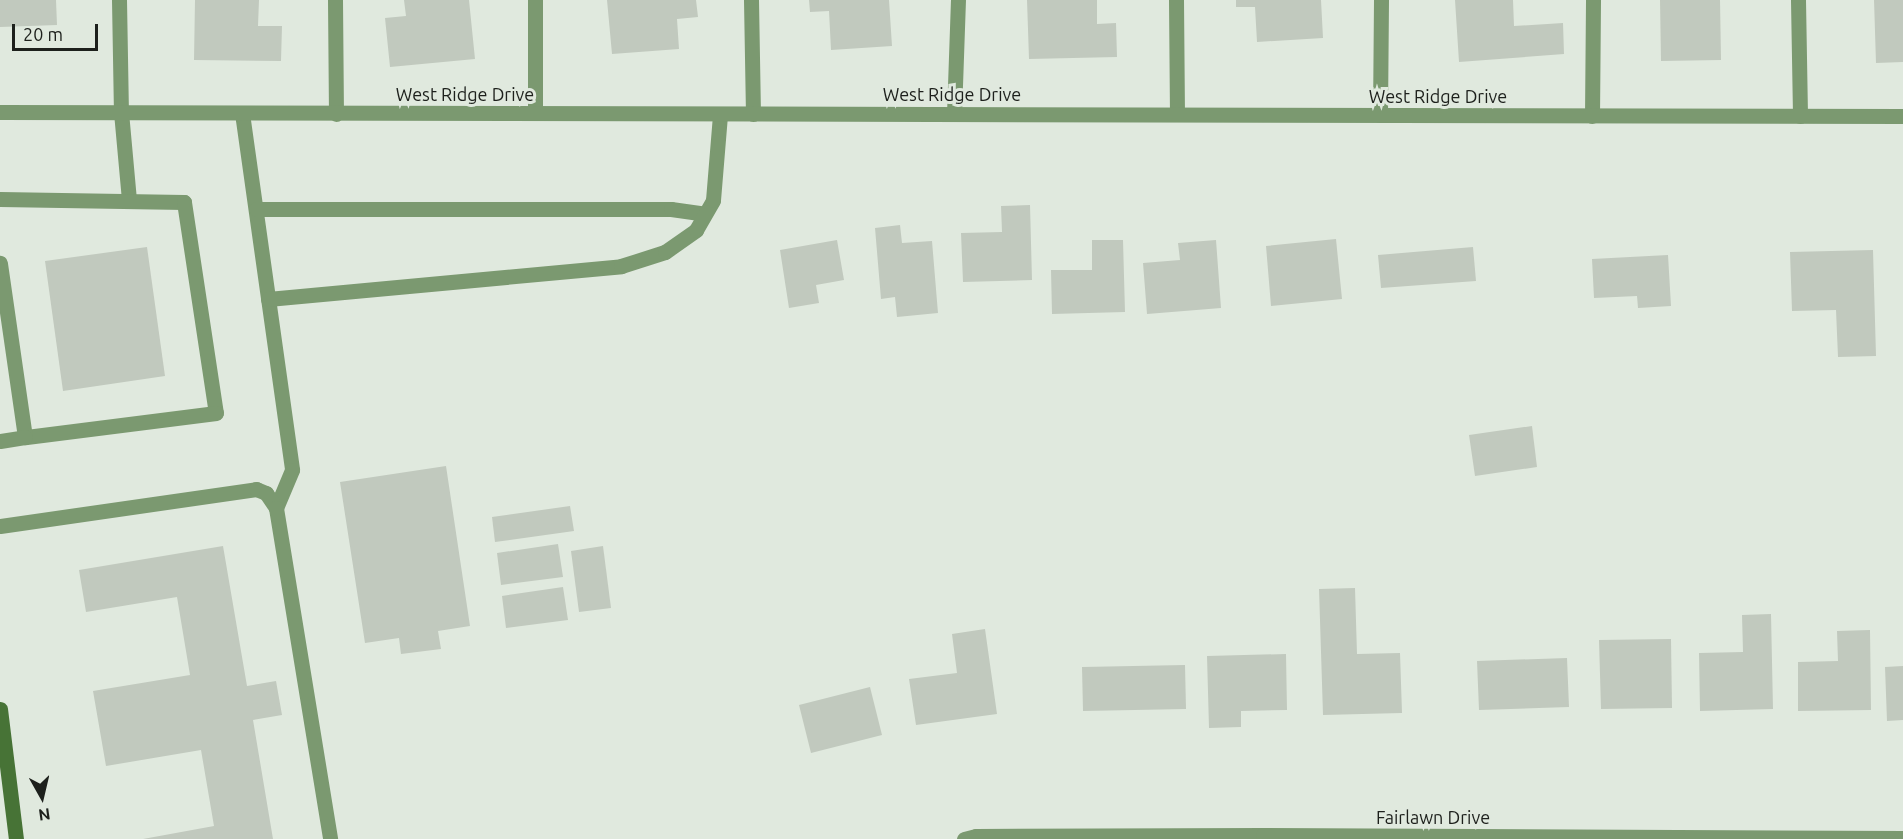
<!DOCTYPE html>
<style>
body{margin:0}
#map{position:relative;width:1903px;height:839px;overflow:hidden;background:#e0e9de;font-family:Ubuntu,sans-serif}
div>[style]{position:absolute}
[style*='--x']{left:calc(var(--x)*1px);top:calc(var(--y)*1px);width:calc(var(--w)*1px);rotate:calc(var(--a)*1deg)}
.building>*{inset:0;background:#c1c9be}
.service>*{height:15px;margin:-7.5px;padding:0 7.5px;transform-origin:7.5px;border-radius:7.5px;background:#7b9970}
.minor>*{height:15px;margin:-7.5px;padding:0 7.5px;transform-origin:7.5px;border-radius:7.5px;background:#7b9970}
.tertiary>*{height:15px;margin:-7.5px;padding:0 7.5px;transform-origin:7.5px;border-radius:7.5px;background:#7b9970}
.secondary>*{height:15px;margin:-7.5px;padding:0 7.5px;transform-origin:7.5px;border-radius:7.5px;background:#477336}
span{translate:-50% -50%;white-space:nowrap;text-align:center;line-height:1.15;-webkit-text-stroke:6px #e0e9de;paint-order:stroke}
.street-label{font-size:18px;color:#1d201c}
.north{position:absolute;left:12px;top:767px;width:60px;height:60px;-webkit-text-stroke:4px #e0e9de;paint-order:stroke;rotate:172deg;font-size:16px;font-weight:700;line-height:24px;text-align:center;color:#1d201c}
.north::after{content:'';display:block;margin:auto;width:21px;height:27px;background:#1d201c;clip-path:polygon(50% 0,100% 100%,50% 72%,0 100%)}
.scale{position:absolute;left:12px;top:24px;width:86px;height:27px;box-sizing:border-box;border:3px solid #1d201c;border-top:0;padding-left:8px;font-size:18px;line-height:21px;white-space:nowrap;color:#1d201c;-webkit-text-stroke:4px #e0e9de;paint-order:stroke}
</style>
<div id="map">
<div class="building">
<i style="clip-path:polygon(0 0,56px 0,57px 25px,0 27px)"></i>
<i style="clip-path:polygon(195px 0,259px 0,258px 26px,282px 26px,281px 61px,194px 60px)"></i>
<i style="clip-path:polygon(404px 0,469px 0,475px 59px,390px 67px,385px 18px,406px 16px)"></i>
<i style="clip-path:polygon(607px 0,696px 0,698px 17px,677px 19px,679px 49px,612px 54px)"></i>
<i style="clip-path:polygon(809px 0,889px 0,892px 46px,831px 50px,829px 11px,810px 12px)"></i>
<i style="clip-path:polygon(1027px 0,1097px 0,1097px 24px,1116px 23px,1117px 57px,1029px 59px)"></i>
<i style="clip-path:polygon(1236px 0,1321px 0,1323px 38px,1257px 42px,1255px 7px,1236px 7px)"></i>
<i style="clip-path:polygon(1455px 0,1513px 0,1514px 26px,1563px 23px,1564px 54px,1459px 62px)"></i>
<i style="clip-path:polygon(1660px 0,1720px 0,1721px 60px,1661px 61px)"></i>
<i style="clip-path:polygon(1874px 0,1903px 0,1903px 62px,1876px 63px)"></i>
<i style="clip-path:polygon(1030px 205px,1032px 280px,963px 282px,961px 233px,1002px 232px,1001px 206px)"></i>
<i style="clip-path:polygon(900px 225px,902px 243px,932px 241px,938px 313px,897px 317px,895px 297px,881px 299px,875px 228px)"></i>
<i style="clip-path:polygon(1336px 239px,1342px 299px,1271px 306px,1266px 246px)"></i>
<i style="clip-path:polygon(837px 240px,844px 280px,816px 285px,819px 303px,789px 308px,780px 250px)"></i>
<i style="clip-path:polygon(1092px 240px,1123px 240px,1125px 312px,1052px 314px,1051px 270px,1092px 270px)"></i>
<i style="clip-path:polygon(1216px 240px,1221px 308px,1147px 314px,1143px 263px,1180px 260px,1178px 243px)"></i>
<i style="clip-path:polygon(147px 247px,165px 376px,63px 391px,45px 261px)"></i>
<i style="clip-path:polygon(1473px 247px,1476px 281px,1381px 288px,1378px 255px)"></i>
<i style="clip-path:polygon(1873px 250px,1876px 356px,1838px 357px,1836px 310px,1792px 311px,1790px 252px)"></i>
<i style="clip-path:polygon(1668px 255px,1671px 306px,1638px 308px,1637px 296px,1594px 298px,1592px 259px)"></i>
<i style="clip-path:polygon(1532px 426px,1537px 467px,1475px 476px,1469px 435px)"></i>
<i style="clip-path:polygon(446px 466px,470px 626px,438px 631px,441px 649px,401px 654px,399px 638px,365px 643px,340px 482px)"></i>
<i style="clip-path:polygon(570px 506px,574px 531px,495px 542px,492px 517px)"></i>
<i style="clip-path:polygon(558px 544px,563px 577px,501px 585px,497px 553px)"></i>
<i style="clip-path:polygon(223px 546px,247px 686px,276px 681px,282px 715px,253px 720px,273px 839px,143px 839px,214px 826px,201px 750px,106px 766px,93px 691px,190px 675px,177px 597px,86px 612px,79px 570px)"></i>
<i style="clip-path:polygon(603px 546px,611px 608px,579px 612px,571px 551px)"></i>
<i style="clip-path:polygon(563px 587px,568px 620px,506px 628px,502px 596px)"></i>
<i style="clip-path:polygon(1355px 588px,1357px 654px,1400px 653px,1402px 713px,1323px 715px,1319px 589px)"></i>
<i style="clip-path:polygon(1771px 614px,1773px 709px,1700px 711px,1699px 653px,1743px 652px,1742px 615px)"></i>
<i style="clip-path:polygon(985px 629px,997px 714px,916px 725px,909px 679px,957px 673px,952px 634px)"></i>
<i style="clip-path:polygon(1870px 630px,1871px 710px,1798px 711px,1798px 662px,1838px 661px,1837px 631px)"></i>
<i style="clip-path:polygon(1671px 639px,1672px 708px,1601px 709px,1599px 640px)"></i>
<i style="clip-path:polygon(1286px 654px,1287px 710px,1241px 711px,1241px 727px,1209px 728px,1207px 656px)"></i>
<i style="clip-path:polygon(1567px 658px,1569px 707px,1479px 710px,1477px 661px)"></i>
<i style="clip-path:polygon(1185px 665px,1186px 709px,1083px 711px,1082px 667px)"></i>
<i style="clip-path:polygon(1903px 666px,1903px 720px,1887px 721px,1885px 667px)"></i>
<i style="clip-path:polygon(870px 687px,882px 735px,811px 753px,799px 705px)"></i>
</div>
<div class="service">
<i style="--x:335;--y:0;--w:114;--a:89.5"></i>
<i style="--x:751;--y:0;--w:114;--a:89"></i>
<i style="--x:1176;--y:0;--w:114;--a:89.5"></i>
<i style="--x:121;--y:112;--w:88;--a:84.8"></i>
<i style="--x:242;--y:113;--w:360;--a:82"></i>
<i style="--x:292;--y:470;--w:41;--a:112.8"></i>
<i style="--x:1592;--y:116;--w:116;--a:-89.5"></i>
<i style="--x:0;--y:199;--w:184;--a:0.9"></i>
<i style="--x:184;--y:202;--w:213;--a:81.4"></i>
<i style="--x:216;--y:413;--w:193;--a:172.8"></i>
<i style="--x:25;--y:437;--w:176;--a:-98.2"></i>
<i style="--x:256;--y:209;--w:415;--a:0"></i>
<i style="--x:671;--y:209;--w:34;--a:8"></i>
<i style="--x:268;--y:299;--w:355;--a:-5.3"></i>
<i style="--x:621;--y:266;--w:46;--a:-17.7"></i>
<i style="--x:665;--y:252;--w:38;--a:-35"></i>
<i style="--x:696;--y:230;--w:34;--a:-60"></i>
<i style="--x:713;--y:200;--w:86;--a:-85.3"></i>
<i style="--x:0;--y:441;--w:25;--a:-9"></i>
<i style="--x:0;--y:526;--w:259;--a:-8.2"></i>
<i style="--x:256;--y:489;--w:11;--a:22"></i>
<i style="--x:266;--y:493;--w:18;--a:56"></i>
<i style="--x:276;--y:508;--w:335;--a:80.7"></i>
</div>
<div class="minor">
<i style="--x:119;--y:0;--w:112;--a:89"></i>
<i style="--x:535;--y:0;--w:113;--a:90"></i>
<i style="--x:1798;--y:0;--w:116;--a:89"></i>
<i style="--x:954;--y:114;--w:114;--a:-88"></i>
<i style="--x:1380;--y:115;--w:115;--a:-89.5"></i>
<i style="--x:964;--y:839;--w:12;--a:-14"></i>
<i style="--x:976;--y:836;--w:287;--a:-0.2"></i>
<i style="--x:1263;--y:835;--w:640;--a:0.27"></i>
</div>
<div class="tertiary">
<i style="--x:0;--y:112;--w:1903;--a:0.12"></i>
</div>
<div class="secondary">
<i style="--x:0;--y:709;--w:131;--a:83"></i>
</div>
<div class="street-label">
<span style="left:465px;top:94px">West Ridge Drive</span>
<span style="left:952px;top:94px">West Ridge Drive</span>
<span style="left:1438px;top:96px">West Ridge Drive</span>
<span style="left:1433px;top:817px">Fairlawn Drive</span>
</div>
<div class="north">N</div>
<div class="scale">20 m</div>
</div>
